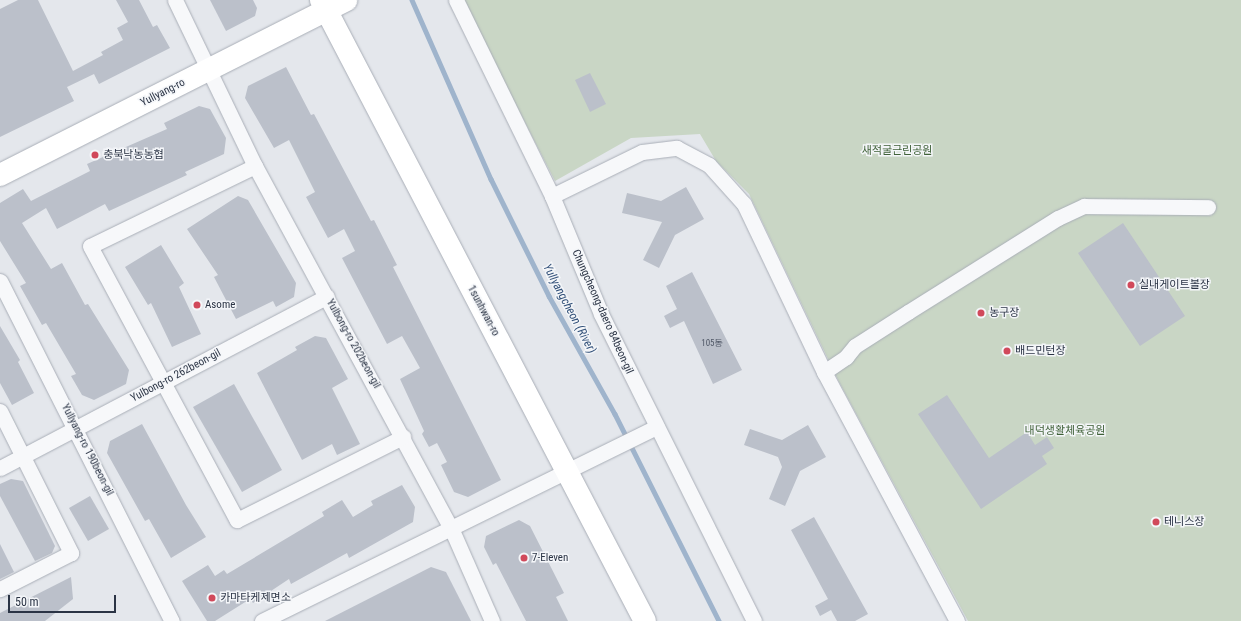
<!DOCTYPE html>
<meta charset="utf-8">
<style>
body{margin:0}
#map{position:relative;width:1241px;height:621px;overflow:hidden;background:#e4e7ec;font-family:"Roboto Condensed","Noto Sans KR",sans-serif}
div>[style]{position:absolute}
[style*='--x']{left:calc(var(--x)*1px);top:calc(var(--y)*1px);width:calc(var(--w)*1px);rotate:calc(var(--a)*1deg)}
.green>*{inset:0;background:#c9d6c5}
.stream>*{height:4.5px;margin:-2.25px;padding:0 2.25px;transform-origin:2.25px;border-radius:2.25px;background:#9fb4cc}
.building>*{inset:0;background:#bbc0ca}
.roads{filter:drop-shadow(0 0 1px #a9aeb7) drop-shadow(0 0 1px #a9aeb7)}
.street>*{height:15px;margin:-7.5px;padding:0 7.5px;transform-origin:7.5px;border-radius:7.5px;background:#f7f8fa}
.secondary>*{height:22px;margin:-11px;padding:0 11px;transform-origin:11px;border-radius:11px;background:#fff}
.dots>*{width:11px;height:11px;translate:-50% -50%;box-sizing:border-box;border:2px solid #f4f6f9;border-radius:50%}
span{translate:-50% -50%;white-space:nowrap;text-align:center;line-height:1.15;-webkit-text-stroke:3px #f4f6f9;paint-order:stroke}
.number-label{font-size:9px;color:#4f5766}
.number-label span{-webkit-text-stroke-width:0}
.street-label{font-size:11px;color:#2b3445}
.park-label{font-size:11px;color:#3f6138}
.poi-label{font-size:11px;color:#2b3445}
.left{translate:0 -50%;text-align:left}
.water-label{font-size:12px;color:#34527a;font-style:italic}
.scale{position:absolute;left:8px;top:595px;width:108px;height:18px;box-sizing:border-box;border:2px solid #2b3445;border-top:0;padding-left:5px;font-size:12px;line-height:14px;white-space:nowrap;color:#2b3445;-webkit-text-stroke:3px #f4f6f9;paint-order:stroke}
</style>
<div id="map">
<div class="green">
<i style="clip-path:polygon(462px 0,1241px 0,1241px 621px,968px 621px,839px 382px,749px 194px,716px 161px,700px 134px,631px 138px,555px 181px)"></i>
</div>
<div class="stream">
<i style="--x:412;--y:0;--w:196;--a:66.2"></i>
<i style="--x:491;--y:179;--w:131;--a:63.6"></i>
<i style="--x:549;--y:296;--w:135;--a:60.8"></i>
<i style="--x:615;--y:414;--w:232;--a:63.3"></i>
</div>
<div class="building">
<i style="clip-path:polygon(18px 0,38px 0,73px 71px,103px 55px,101px 52px,123px 40px,117px 28px,128px 22px,116px 0,139px 0,153px 27px,157px 25px,170px 48px,99px 84px,94px 74px,67px 87px,74px 101px,0 137px,0 9px)"></i>
<i style="clip-path:polygon(210px 0,253px 0,257px 8px,255px 16px,226px 31px)"></i>
<i style="clip-path:polygon(286px 67px,311px 115px,314px 114px,371px 221px,374px 220px,397px 265px,393px 267px,501px 480px,468px 497px,454px 492px,441px 465px,447px 462px,437px 443px,429px 447px,422px 434px,424px 431px,400px 379px,420px 368px,402px 336px,387px 344px,342px 258px,355px 251px,344px 229px,328px 238px,306px 197px,315px 192px,289px 140px,274px 148px,245px 98px,248px 86px)"></i>
<i style="clip-path:polygon(590px 73px,606px 104px,590px 112px,575px 80px)"></i>
<i style="clip-path:polygon(199px 106px,210px 109px,226px 138px,224px 154px,185px 172px,187px 175px,109px 211px,105px 204px,57px 229px,46px 208px,22px 223px,51px 269px,62px 263px,85px 305px,88px 304px,129px 370px,126px 384px,94px 400px,82px 395px,71px 376px,76px 374px,46px 323px,42px 325px,20px 286px,26px 283px,0 241px,0 203px,23px 189px,31px 201px,90px 171px,87px 164px,167px 129px,164px 123px)"></i>
<i style="clip-path:polygon(686px 187px,704px 219px,675px 235px,659px 268px,643px 260px,662px 222px,622px 213px,627px 193px,661px 201px)"></i>
<i style="clip-path:polygon(238px 196px,248px 200px,296px 283px,294px 297px,276px 307px,273px 301px,236px 319px,214px 277px,218px 275px,187px 229px)"></i>
<i style="clip-path:polygon(1123px 223px,1185px 316px,1140px 346px,1078px 253px)"></i>
<i style="clip-path:polygon(161px 245px,184px 283px,179px 287px,201px 334px,172px 347px,151px 303px,148px 305px,125px 267px)"></i>
<i style="clip-path:polygon(692px 272px,742px 370px,713px 384px,684px 321px,670px 328px,664px 316px,677px 309px,666px 286px)"></i>
<i style="clip-path:polygon(0 326px,20px 360px,18px 362px,34px 393px,12px 405px,0 383px)"></i>
<i style="clip-path:polygon(315px 336px,326px 338px,348px 379px,332px 388px,360px 444px,337px 455px,332px 444px,302px 460px,257px 373px,297px 350px,295px 347px)"></i>
<i style="clip-path:polygon(234px 384px,282px 470px,242px 492px,193px 407px)"></i>
<i style="clip-path:polygon(947px 395px,989px 458px,1027px 432px,1035px 445px,1047px 437px,1054px 448px,1042px 456px,1047px 464px,981px 509px,918px 414px)"></i>
<i style="clip-path:polygon(142px 424px,186px 505px,206px 537px,171px 558px,149px 519px,145px 521px,107px 453px,110px 441px)"></i>
<i style="clip-path:polygon(808px 425px,826px 457px,800px 471px,785px 506px,769px 499px,782px 467px,778px 457px,744px 445px,750px 429px,782px 440px)"></i>
<i style="clip-path:polygon(11px 479px,23px 481px,55px 546px,52px 553px,35px 561px,0 496px,0 484px)"></i>
<i style="clip-path:polygon(402px 485px,415px 507px,413px 522px,349px 558px,347px 553px,291px 584px,289px 579px,253px 603px,250px 599px,215px 621px,207px 621px,182px 581px,208px 565px,215px 576px,224px 570px,227px 574px,324px 516px,322px 512px,342px 500px,353px 517px,373px 505px,371px 501px)"></i>
<i style="clip-path:polygon(90px 496px,109px 529px,88px 541px,69px 508px)"></i>
<i style="clip-path:polygon(814px 517px,868px 614px,855px 621px,837px 621px,831px 610px,820px 616px,815px 606px,828px 599px,791px 530px)"></i>
<i style="clip-path:polygon(519px 520px,530px 526px,564px 593px,556px 597px,568px 621px,526px 621px,496px 563px,493px 565px,484px 547px,486px 536px)"></i>
<i style="clip-path:polygon(0 544px,14px 572px,0 579px)"></i>
<i style="clip-path:polygon(431px 567px,446px 572px,471px 621px,325px 621px)"></i>
<i style="clip-path:polygon(71px 577px,73px 599px,45px 621px,0 621px,0 613px)"></i>
</div>
<div class="roads">
<div class="street">
<i style="--x:175;--y:0;--w:184;--a:64.3"></i>
<i style="--x:255;--y:166;--w:412;--a:61.6"></i>
<i style="--x:451;--y:528;--w:102;--a:66.2"></i>
<i style="--x:456;--y:0;--w:218;--a:63.9"></i>
<i style="--x:552;--y:196;--w:128;--a:67.4"></i>
<i style="--x:601;--y:314;--w:343;--a:63.5"></i>
<i style="--x:255;--y:166;--w:183;--a:154.1"></i>
<i style="--x:90;--y:246;--w:311;--a:61.8"></i>
<i style="--x:237;--y:520;--w:186;--a:-26.6"></i>
<i style="--x:552;--y:196;--w:100;--a:-26.1"></i>
<i style="--x:642;--y:152;--w:35;--a:-7"></i>
<i style="--x:677;--y:148;--w:36;--a:28"></i>
<i style="--x:709;--y:165;--w:52;--a:48.1"></i>
<i style="--x:744;--y:204;--w:186;--a:64.5"></i>
<i style="--x:0;--y:281;--w:381;--a:63.2"></i>
<i style="--x:0;--y:411;--w:159;--a:63.4"></i>
<i style="--x:71;--y:553;--w:80;--a:153.1"></i>
<i style="--x:0;--y:468;--w:369;--a:-27.7"></i>
<i style="--x:262;--y:621;--w:440;--a:-26.2"></i>
<i style="--x:957;--y:621;--w:282;--a:-118.1"></i>
<i style="--x:824;--y:372;--w:27;--a:-34"></i>
<i style="--x:846;--y:357;--w:14;--a:-51"></i>
<i style="--x:855;--y:346;--w:63;--a:-32.7"></i>
<i style="--x:908;--y:312;--w:177;--a:-32.1"></i>
<i style="--x:1058;--y:218;--w:29;--a:-25"></i>
<i style="--x:1084;--y:206;--w:124;--a:0.5"></i>
</div>
<div class="secondary">
<i style="--x:321;--y:0;--w:700;--a:62.45"></i>
<i style="--x:0;--y:175;--w:388;--a:-26.8"></i>
</div>
</div>
<div class="dots">
<i style="left:95px;top:155px;background:#d1495b"></i>
<i style="left:1131px;top:285px;background:#d1495b"></i>
<i style="left:197px;top:305px;background:#d1495b"></i>
<i style="left:981px;top:313px;background:#d1495b"></i>
<i style="left:1007px;top:351px;background:#d1495b"></i>
<i style="left:1156px;top:522px;background:#d1495b"></i>
<i style="left:524px;top:558px;background:#d1495b"></i>
<i style="left:212px;top:598px;background:#d1495b"></i>
</div>
<div class="number-label">
<span style="left:712px;top:343px">105동</span>
</div>
<div class="street-label">
<span style="left:163px;top:93px;rotate:-27deg">Yullyang-ro</span>
<span style="left:483px;top:311px;rotate:62deg">1sunhwan-ro</span>
<span style="left:602px;top:312px;rotate:66deg">Chungcheong-daero 84beon-gil</span>
<span style="left:353px;top:344px;rotate:61deg">Yulbong-ro 202beon-gil</span>
<span style="left:176px;top:376px;rotate:-28deg">Yulbong-ro 262beon-gil</span>
<span style="left:87px;top:450px;rotate:63deg">Yullyang-ro 190beon-gil</span>
</div>
<div class="park-label">
<span style="left:897px;top:151px">새적굴근린공원</span>
<span style="left:1065px;top:431px">내덕생활체육공원</span>
</div>
<div class="poi-label">
<span class="left" style="left:103px;top:155px">충북낙농농협</span>
<span class="left" style="left:1139px;top:285px">실내게이트볼장</span>
<span class="left" style="left:205px;top:305px">Asome</span>
<span class="left" style="left:989px;top:313px">농구장</span>
<span class="left" style="left:1015px;top:351px">배드민턴장</span>
<span class="left" style="left:1164px;top:522px">테니스장</span>
<span class="left" style="left:532px;top:558px">7-Eleven</span>
<span class="left" style="left:220px;top:598px">카마타케제면소</span>
</div>
<div class="water-label">
<span style="left:569px;top:309px;rotate:62deg">Yullyangcheon (River)</span>
</div>
<div class="scale">50 m</div>
</div>
